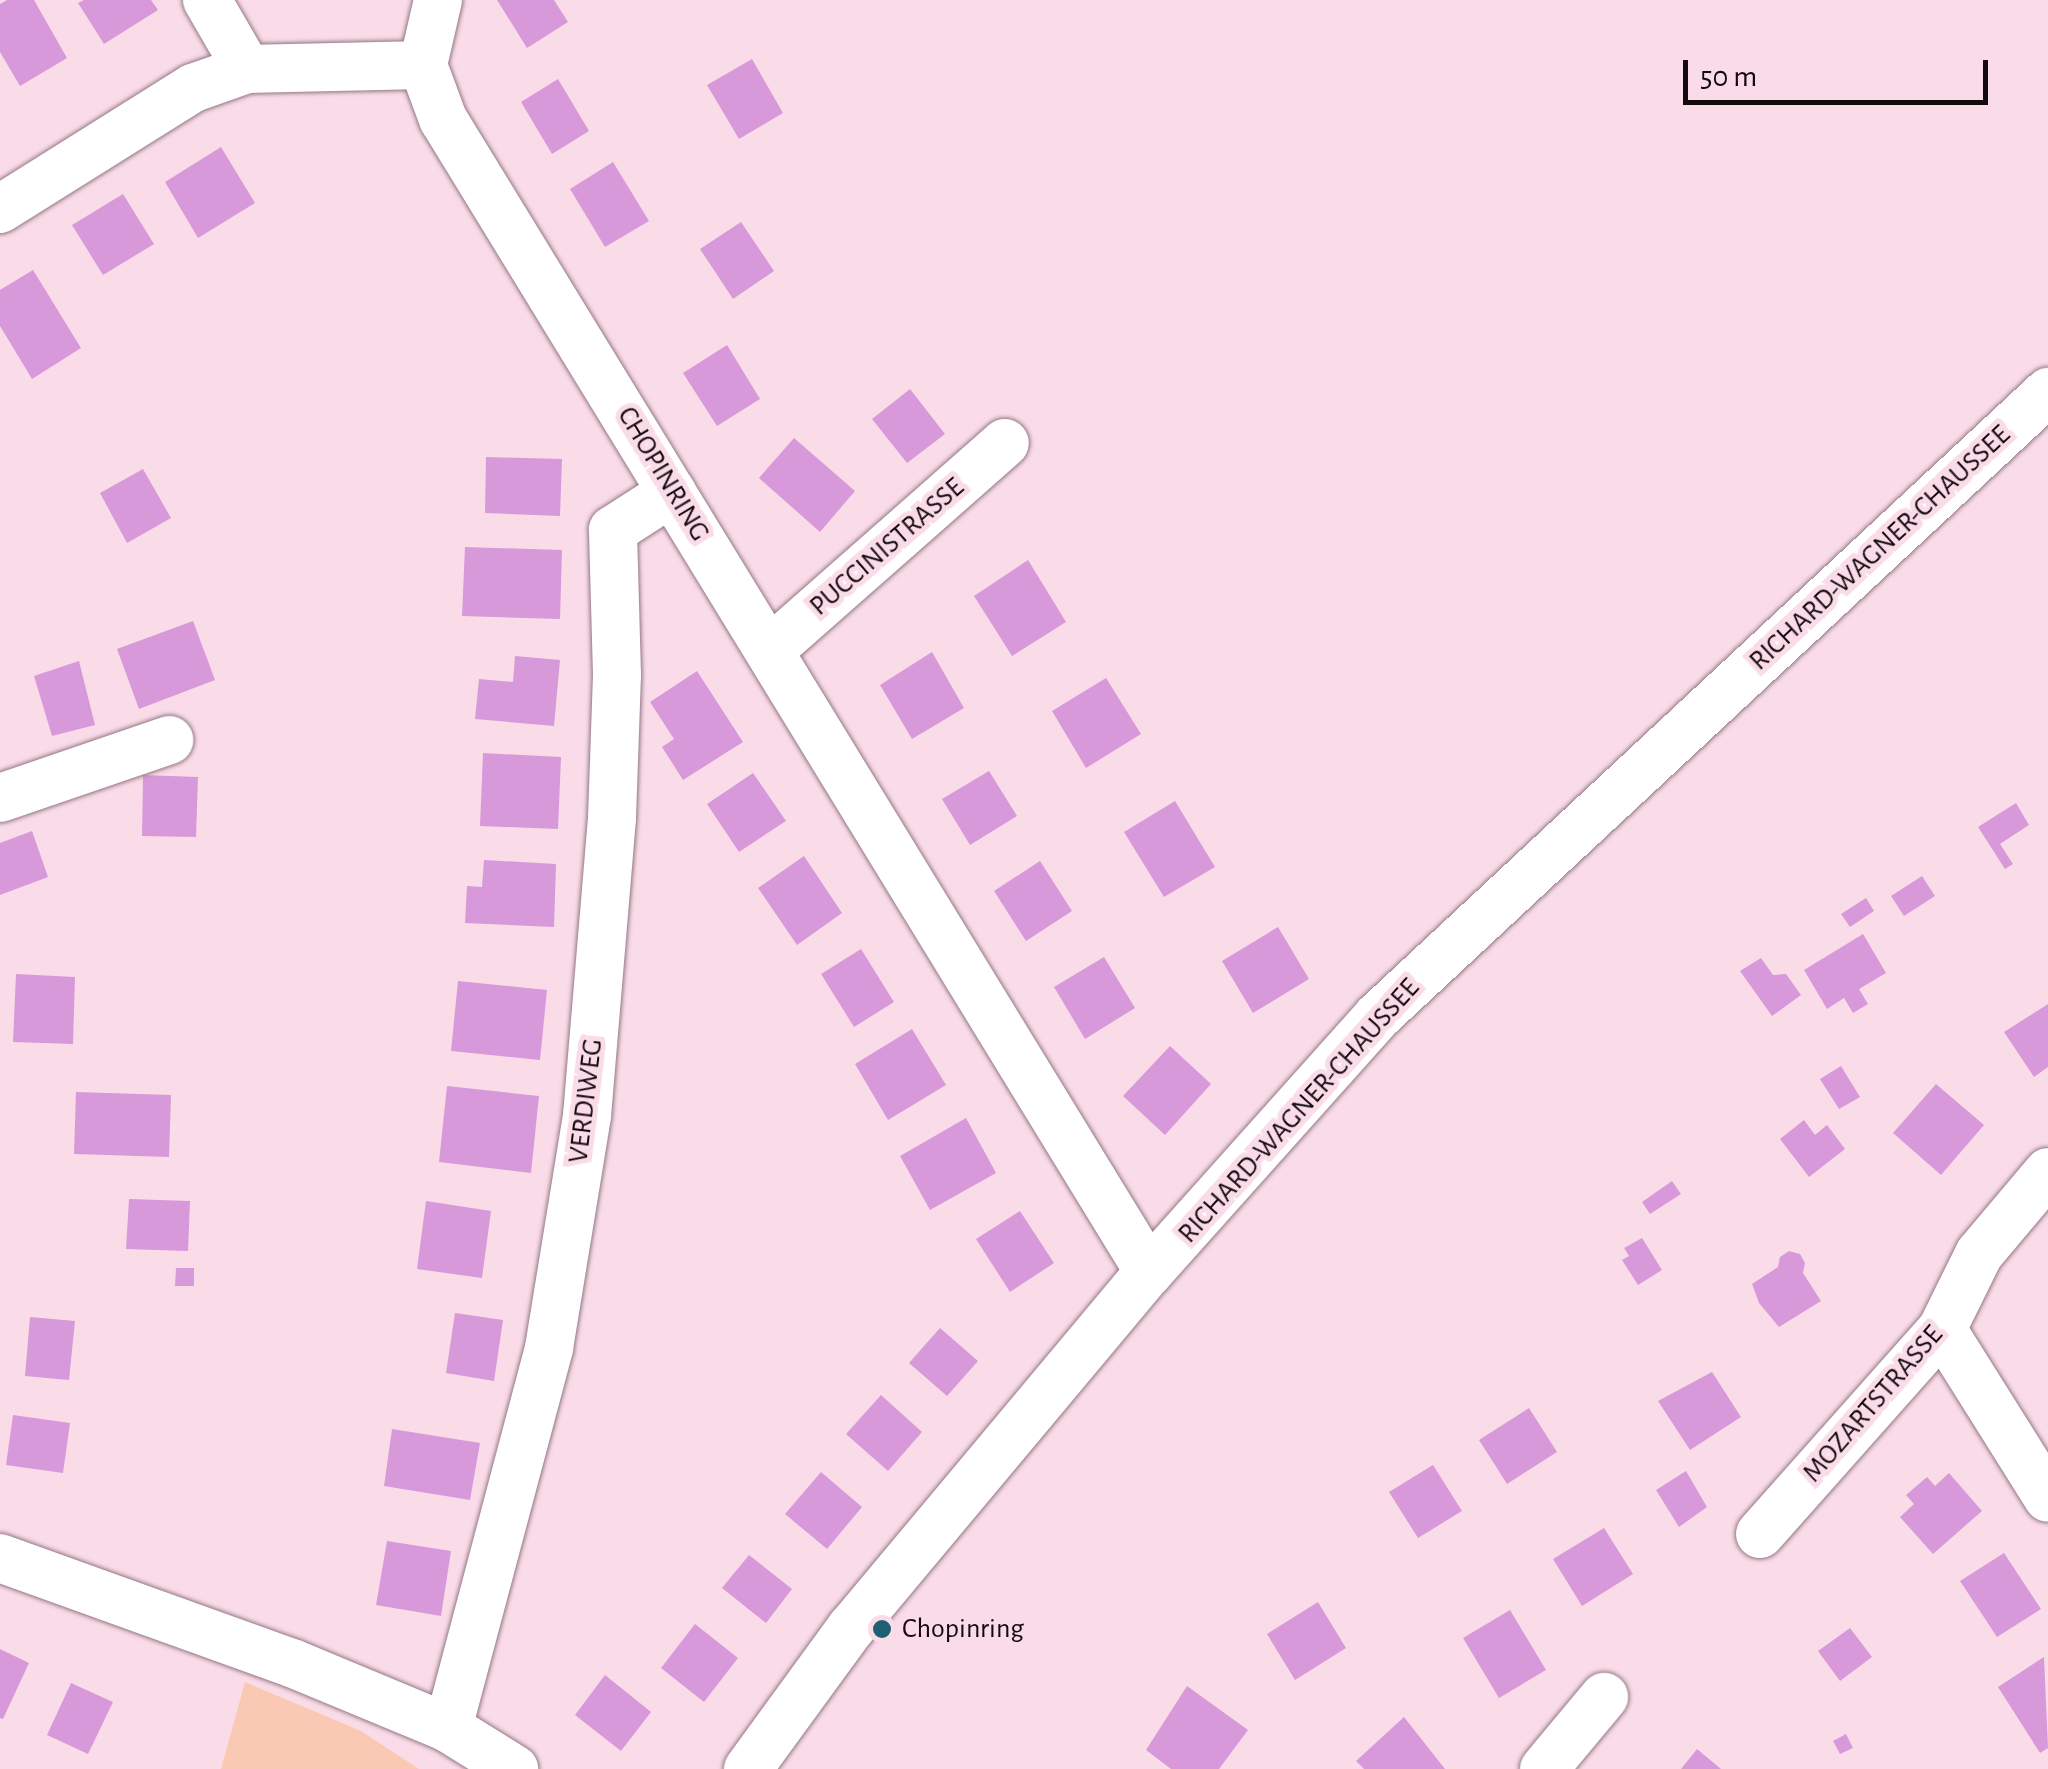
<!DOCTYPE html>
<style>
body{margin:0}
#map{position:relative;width:2048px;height:1769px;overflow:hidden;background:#fadce8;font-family:"Alegreya Sans",sans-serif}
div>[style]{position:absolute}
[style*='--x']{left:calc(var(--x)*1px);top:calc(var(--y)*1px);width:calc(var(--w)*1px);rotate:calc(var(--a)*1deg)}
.green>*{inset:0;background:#fac9b4}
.building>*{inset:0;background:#d799d9}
.roads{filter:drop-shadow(0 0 2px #937884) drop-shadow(0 0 2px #937884)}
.minor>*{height:48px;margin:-24px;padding:0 24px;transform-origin:24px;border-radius:24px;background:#fff}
.dots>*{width:28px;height:28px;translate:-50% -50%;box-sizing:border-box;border:5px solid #fadce8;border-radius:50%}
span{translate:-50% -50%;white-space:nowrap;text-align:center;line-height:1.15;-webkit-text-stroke:10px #fadce8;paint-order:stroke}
.street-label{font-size:28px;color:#140a0e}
.poi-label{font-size:28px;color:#140a0e}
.left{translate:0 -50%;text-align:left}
.scale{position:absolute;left:1683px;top:60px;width:305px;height:45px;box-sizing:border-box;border:5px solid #140a0e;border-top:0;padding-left:12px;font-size:30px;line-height:35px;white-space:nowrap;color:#140a0e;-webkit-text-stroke:8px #fadce8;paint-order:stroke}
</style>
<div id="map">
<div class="green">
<i style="clip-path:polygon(245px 1682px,361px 1731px,419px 1769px,221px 1769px)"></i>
</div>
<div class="building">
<i style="clip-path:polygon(7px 0,34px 0,67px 58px,20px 86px,0 52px,0 4px)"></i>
<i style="clip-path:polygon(84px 0,151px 0,158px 10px,104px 44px,78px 3px)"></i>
<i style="clip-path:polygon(497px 0,554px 0,568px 22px,527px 48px)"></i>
<i style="clip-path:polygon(752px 59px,783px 113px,739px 139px,707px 85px)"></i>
<i style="clip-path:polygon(558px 79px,589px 131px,552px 154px,521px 102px)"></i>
<i style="clip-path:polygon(221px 147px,255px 203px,198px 238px,165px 182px)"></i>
<i style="clip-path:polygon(613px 162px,649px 221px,605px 247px,570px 189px)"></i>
<i style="clip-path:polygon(123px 194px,154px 244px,103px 275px,72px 225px)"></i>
<i style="clip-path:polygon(741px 222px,774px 271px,733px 299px,700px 249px)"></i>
<i style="clip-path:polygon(33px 270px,81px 348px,32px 379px,0 326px,0 290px)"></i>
<i style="clip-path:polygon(727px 345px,760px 399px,717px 426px,683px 373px)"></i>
<i style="clip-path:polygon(910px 389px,945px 434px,907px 463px,872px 419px)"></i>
<i style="clip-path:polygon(794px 438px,855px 491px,820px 532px,759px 478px)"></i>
<i style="clip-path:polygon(486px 457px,562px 459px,560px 516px,485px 513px)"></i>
<i style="clip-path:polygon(143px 469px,171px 518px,127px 543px,100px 493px)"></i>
<i style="clip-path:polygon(465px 547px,562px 550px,560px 619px,462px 616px)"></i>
<i style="clip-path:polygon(1028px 560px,1066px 622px,1012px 656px,974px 596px)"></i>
<i style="clip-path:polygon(193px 621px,215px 680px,139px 709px,117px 649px)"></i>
<i style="clip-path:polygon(932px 652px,964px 708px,912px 739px,880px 685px)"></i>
<i style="clip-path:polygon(515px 656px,560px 660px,554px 726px,475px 719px,479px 679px,513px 682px)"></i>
<i style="clip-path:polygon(79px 661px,95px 725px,52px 736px,34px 676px)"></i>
<i style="clip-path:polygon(697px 671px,743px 742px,683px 780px,662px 747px,674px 739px,650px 702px)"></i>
<i style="clip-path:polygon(1106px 678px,1141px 734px,1086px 768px,1052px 711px)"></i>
<i style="clip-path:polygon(483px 753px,561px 757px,558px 829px,480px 826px)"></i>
<i style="clip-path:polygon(989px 771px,1017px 816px,970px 845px,942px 799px)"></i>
<i style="clip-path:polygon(753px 773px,786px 821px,739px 852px,707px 804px)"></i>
<i style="clip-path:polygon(143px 775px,198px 777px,196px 837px,142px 836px)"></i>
<i style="clip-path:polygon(1175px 801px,1215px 867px,1164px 897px,1124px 832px)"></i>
<i style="clip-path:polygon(2016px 803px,2029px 825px,2000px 844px,2013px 864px,2005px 869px,1978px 827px)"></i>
<i style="clip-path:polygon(32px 831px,48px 877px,0 895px,0 843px)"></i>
<i style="clip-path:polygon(804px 856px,842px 913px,797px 945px,758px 888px)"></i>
<i style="clip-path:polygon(484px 860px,556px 864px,554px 927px,465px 923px,467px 886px,482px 887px)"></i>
<i style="clip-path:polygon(1040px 861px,1072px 911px,1026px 941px,994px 891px)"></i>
<i style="clip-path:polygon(1922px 876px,1935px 896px,1904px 916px,1891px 896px)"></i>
<i style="clip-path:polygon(1866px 898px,1874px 911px,1850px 927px,1841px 914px)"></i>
<i style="clip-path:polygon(1278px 927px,1309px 979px,1253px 1013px,1222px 961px)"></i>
<i style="clip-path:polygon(1863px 934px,1886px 973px,1859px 989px,1868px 1004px,1853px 1013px,1844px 998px,1827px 1009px,1804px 970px)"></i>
<i style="clip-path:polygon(861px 949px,894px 1002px,854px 1027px,821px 974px)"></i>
<i style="clip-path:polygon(1104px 957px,1135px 1008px,1085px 1039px,1054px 987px)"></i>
<i style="clip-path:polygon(1761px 958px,1773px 975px,1786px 974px,1801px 995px,1772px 1016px,1740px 971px)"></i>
<i style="clip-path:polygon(16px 974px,75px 977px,73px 1044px,13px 1042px)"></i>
<i style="clip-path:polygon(458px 981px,547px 990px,540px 1060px,451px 1051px)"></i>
<i style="clip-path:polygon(2048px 1004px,2048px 1067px,2034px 1077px,2004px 1032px)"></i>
<i style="clip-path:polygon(912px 1029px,946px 1085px,888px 1120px,855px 1064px)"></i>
<i style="clip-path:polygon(1170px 1046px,1211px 1084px,1165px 1135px,1123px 1096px)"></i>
<i style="clip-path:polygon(1841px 1066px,1860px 1097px,1839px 1109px,1820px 1079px)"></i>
<i style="clip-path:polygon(1936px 1084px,1984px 1125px,1941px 1175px,1893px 1133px)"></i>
<i style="clip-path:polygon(447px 1086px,539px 1096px,531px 1173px,439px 1162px)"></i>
<i style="clip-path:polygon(76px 1092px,171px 1095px,169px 1157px,74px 1154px)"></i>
<i style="clip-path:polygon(966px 1118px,996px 1173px,930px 1210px,900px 1156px)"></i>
<i style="clip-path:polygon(1804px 1120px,1815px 1135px,1827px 1125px,1845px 1149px,1809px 1177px,1780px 1139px)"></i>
<i style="clip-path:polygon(1672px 1181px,1681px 1194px,1650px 1214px,1642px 1202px)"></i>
<i style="clip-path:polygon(129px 1199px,190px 1201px,188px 1251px,126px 1249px)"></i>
<i style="clip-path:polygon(426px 1201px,491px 1211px,482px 1278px,417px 1269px)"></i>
<i style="clip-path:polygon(1020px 1211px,1054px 1263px,1010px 1292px,976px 1239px)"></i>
<i style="clip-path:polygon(1642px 1238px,1662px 1270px,1638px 1285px,1622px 1260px,1629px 1256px,1624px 1248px)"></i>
<i style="clip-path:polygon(1789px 1251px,1800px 1254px,1805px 1263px,1803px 1273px,1821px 1301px,1779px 1327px,1759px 1303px,1752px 1284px,1778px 1267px,1780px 1257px)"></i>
<i style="clip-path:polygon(176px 1268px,194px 1268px,194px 1286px,175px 1286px)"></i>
<i style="clip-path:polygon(455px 1313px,503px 1320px,494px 1381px,446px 1373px)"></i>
<i style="clip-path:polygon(30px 1317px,75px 1321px,69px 1380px,25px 1376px)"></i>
<i style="clip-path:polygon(940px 1328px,978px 1361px,947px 1396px,909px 1363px)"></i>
<i style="clip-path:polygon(1712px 1372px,1741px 1417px,1690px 1450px,1658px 1401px)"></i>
<i style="clip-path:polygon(881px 1395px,922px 1432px,888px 1471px,846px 1434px)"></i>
<i style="clip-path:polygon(1529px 1408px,1557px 1452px,1507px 1484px,1479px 1440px)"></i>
<i style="clip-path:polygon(13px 1415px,70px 1423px,63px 1473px,6px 1465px)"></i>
<i style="clip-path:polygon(392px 1429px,480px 1443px,470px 1500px,384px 1486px)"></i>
<i style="clip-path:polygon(1433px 1465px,1462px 1511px,1418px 1538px,1389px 1492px)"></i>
<i style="clip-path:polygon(1686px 1471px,1707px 1507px,1679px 1527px,1656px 1490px)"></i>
<i style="clip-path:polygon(821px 1472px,862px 1507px,827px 1549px,785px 1514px)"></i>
<i style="clip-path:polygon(1949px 1473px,1982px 1511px,1933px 1554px,1900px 1517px,1914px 1504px,1906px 1495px,1927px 1477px,1935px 1486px)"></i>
<i style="clip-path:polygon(1604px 1528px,1633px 1574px,1582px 1606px,1553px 1559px)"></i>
<i style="clip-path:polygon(387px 1541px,451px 1551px,441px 1616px,376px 1605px)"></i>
<i style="clip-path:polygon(2004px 1553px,2041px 1609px,1997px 1637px,1960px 1581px)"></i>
<i style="clip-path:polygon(749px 1555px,792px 1589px,766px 1623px,722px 1588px)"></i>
<i style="clip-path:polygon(1318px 1602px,1346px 1648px,1295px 1680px,1267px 1634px)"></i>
<i style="clip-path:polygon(1510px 1610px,1546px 1670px,1499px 1698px,1463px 1638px)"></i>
<i style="clip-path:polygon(695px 1624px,738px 1658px,704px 1702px,661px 1668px)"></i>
<i style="clip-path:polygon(1850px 1628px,1872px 1657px,1840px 1681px,1818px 1651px)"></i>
<i style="clip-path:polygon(0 1649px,29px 1663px,3px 1719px,0 1718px)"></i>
<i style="clip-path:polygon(2044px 1657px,2048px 1748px,2040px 1753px,1998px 1687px)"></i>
<i style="clip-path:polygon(605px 1675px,651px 1712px,621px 1751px,575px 1715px)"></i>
<i style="clip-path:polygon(71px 1683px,113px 1702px,88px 1754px,47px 1735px)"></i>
<i style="clip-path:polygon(1187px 1686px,1248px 1730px,1219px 1769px,1171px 1769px,1146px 1750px)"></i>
<i style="clip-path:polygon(1404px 1717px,1445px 1769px,1364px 1769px,1356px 1761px)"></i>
<i style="clip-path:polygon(1846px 1734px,1853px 1748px,1840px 1754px,1833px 1741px)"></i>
<i style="clip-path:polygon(1697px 1749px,1721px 1769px,1681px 1769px)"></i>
</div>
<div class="roads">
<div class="minor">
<i style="--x:207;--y:0;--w:80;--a:59.9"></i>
<i style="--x:423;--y:65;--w:58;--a:69.7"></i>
<i style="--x:443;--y:119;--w:1352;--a:58.52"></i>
<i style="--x:423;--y:65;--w:67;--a:-77"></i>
<i style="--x:0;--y:209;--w:228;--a:-32.1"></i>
<i style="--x:193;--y:88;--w:57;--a:-19.4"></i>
<i style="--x:247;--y:69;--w:176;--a:-1.3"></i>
<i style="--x:770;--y:650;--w:313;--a:-41.4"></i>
<i style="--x:0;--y:798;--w:179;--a:-18.9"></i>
<i style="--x:1942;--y:1329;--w:199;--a:57.9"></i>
<i style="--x:1760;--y:1534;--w:274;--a:-48.4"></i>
<i style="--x:1942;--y:1329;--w:84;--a:-63.7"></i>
<i style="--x:1979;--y:1254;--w:107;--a:-49.9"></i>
<i style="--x:0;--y:1558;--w:310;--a:19.8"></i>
<i style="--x:292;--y:1663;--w:169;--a:22.6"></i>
<i style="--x:448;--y:1728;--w:78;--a:31.8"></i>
<i style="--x:448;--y:1728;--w:393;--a:-75.1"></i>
<i style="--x:549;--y:1348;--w:235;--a:-80.7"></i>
<i style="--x:587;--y:1116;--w:299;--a:-85.2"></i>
<i style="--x:612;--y:818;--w:143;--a:-88"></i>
<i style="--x:617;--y:675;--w:145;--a:-91.6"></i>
<i style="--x:613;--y:530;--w:70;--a:-32.8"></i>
<i style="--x:748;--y:1769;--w:175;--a:-53.9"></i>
<i style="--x:851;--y:1628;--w:464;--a:-50.1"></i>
<i style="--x:1149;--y:1272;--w:343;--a:-48.2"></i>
<i style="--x:1378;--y:1016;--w:916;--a:-42.96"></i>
<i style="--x:1544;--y:1769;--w:94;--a:-50.2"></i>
</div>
</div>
<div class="dots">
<i style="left:882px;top:1629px;background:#1d6073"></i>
</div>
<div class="street-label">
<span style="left:663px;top:474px;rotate:59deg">CHOPINRING</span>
<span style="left:887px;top:547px;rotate:-41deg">PUCCINISTRASSE</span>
<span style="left:1880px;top:548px;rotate:-43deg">RICHARD-WAGNER-CHAUSSEE</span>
<span style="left:586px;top:1101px;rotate:-83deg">VERDIWEG</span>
<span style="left:1299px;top:1111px;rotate:-48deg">RICHARD-WAGNER-CHAUSSEE</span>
<span style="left:1873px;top:1404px;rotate:-49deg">MOZARTSTRASSE</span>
</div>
<div class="poi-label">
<span class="left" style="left:902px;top:1629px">Chopinring</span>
</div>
<div class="scale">50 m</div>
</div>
